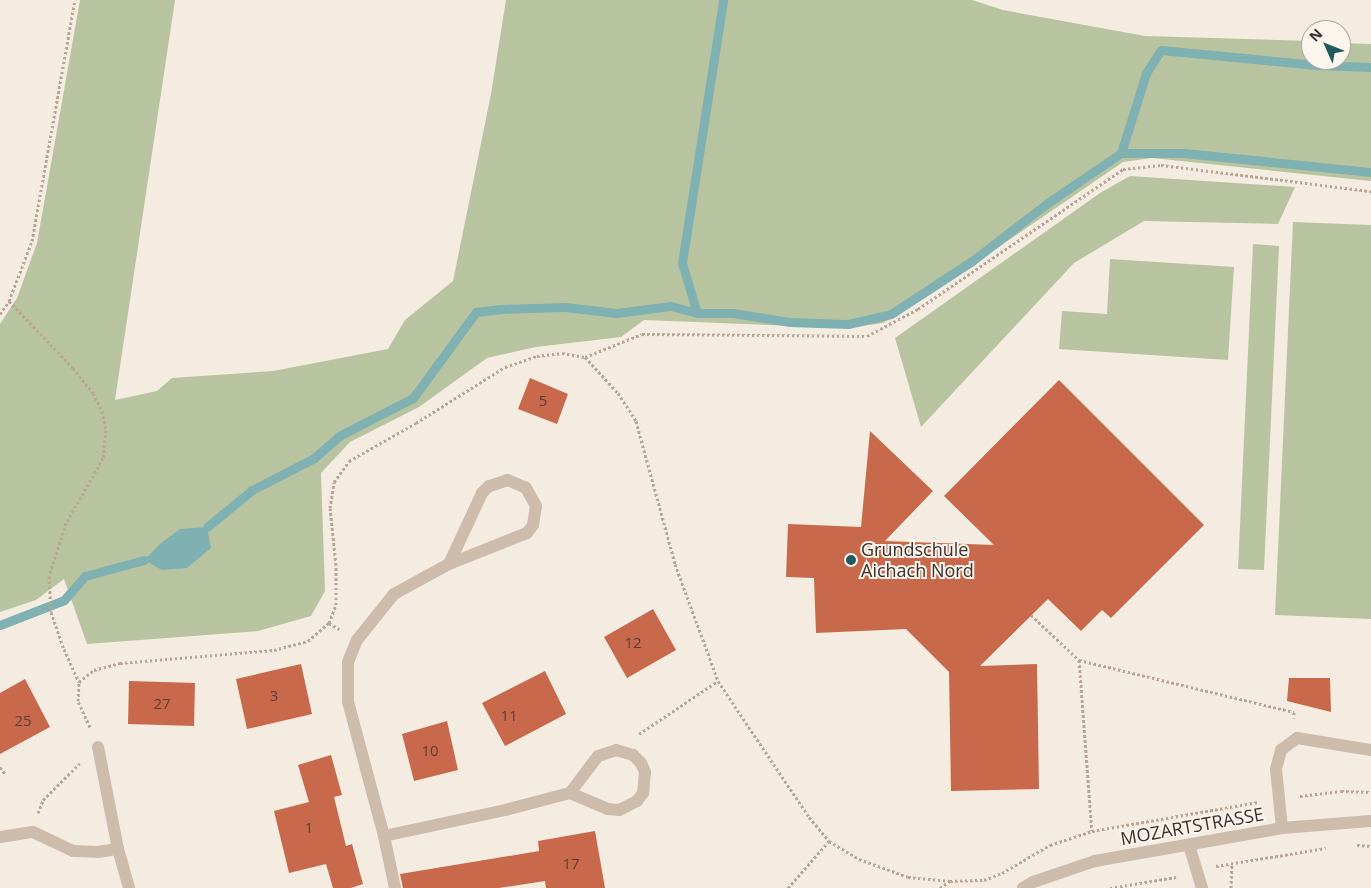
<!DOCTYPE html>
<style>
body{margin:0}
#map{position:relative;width:1371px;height:888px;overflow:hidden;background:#f4ebe1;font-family:"Open Sans",sans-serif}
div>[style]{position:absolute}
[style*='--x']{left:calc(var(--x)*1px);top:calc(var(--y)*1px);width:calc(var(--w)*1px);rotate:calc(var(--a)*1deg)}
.green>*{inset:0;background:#b8c4a0}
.water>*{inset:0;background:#7fb0b2}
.stream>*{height:9px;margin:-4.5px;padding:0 4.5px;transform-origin:4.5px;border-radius:4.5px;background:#7fb0b2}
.building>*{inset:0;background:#c8694b}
.path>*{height:3px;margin-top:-1.5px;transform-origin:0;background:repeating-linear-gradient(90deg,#b9a596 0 2.5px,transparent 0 5px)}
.minor>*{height:12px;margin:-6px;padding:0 6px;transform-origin:6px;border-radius:6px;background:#cdbbac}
.dots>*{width:14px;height:14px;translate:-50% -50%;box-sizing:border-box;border:2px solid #fbf5ee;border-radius:50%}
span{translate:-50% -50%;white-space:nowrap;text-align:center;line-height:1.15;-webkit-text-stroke:4px #fbf5ee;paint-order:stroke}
.number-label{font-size:15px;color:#5e3e33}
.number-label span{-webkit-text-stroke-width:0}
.poi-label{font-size:18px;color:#3b302b}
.left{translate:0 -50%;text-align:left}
.street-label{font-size:18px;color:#3b302b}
.north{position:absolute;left:1301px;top:20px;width:50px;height:50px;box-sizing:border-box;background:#fbf5ee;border:1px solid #aea6a0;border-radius:50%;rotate:314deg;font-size:14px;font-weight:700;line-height:20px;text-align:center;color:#3b302b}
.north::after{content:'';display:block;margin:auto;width:18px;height:22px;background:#1f5a5e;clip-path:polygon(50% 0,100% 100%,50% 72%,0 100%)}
</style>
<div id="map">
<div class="green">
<i style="clip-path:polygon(80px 0,175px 0,115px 400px,157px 391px,172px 378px,273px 371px,388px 349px,405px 320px,453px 281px,491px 94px,506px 0,972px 0,1003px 10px,1145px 36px,1311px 41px,1311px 60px,1341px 60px,1341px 43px,1371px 44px,1371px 181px,1152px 158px,1123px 162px,936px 290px,883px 323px,848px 328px,644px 320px,621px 337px,536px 347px,487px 358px,419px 407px,350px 442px,321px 473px,325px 591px,311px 616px,258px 631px,87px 644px,64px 579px,36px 600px,0 612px,0 324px,17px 298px,37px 243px)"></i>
<i style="clip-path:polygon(1130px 176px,1295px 187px,1278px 224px,1144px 221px,1074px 263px,921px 427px,895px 338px,1100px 193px)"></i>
<i style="clip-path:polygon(1293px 222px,1371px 225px,1371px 619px,1275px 615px)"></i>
<i style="clip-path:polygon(1253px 244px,1279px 246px,1264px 570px,1238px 569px)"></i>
<i style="clip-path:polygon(1110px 259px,1234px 267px,1228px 360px,1059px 349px,1062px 311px,1107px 314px)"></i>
</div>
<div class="water">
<i style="clip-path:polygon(207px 527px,211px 548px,187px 568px,162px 570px,144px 560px,161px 543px,180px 529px)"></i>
</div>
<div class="stream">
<i style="--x:1121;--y:153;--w:63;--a:0"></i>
<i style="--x:1184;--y:153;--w:188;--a:5.8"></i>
<i style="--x:697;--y:313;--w:52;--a:-106.7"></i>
<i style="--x:682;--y:263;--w:266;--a:-81.1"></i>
<i style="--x:207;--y:527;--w:58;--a:-39.4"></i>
<i style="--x:252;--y:490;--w:70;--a:-27.3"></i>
<i style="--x:314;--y:458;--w:33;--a:-41"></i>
<i style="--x:339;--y:436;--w:83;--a:-27.2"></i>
<i style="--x:413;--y:398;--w:107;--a:-53.8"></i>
<i style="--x:476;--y:312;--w:23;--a:-7"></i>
<i style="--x:499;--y:309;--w:66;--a:-1.7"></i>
<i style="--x:565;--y:307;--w:52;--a:6.6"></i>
<i style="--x:617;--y:313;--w:54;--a:-7.4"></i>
<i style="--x:671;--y:306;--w:27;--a:15"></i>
<i style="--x:697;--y:313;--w:36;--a:0"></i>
<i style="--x:733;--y:313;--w:58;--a:9"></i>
<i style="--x:790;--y:322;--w:58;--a:2"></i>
<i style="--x:848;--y:324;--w:44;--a:-13.1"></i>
<i style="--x:891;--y:314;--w:97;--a:-33.2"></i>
<i style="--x:972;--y:261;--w:97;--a:-37.5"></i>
<i style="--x:1049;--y:202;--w:87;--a:-34.2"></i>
<i style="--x:1121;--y:153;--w:84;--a:-72.6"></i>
<i style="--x:1146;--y:73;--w:27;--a:-57"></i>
<i style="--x:1161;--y:50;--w:156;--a:5.5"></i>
<i style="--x:1316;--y:65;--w:55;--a:2.1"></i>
<i style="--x:0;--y:625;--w:69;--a:-21.3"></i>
<i style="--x:64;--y:600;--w:32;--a:-49"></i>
<i style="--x:85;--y:576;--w:61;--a:-15.2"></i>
</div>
<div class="building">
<i style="clip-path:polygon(530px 378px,568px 394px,557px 424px,518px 409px)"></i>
<i style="clip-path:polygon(1059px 380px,1204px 525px,1111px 618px,1102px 610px,1081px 631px,1048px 599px,980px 666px,1037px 664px,1039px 789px,951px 791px,949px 672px,906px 629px,816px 633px,814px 578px,786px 577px,788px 524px,861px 527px,870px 431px,933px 491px,885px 541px,994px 545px,944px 496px)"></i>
<i style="clip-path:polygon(653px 609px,676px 650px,627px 678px,604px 637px)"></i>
<i style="clip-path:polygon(301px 664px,312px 714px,247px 729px,236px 679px)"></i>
<i style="clip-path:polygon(545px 671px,566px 714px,505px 746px,482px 703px)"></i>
<i style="clip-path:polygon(1289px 678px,1330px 678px,1331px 712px,1287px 701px)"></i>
<i style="clip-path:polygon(25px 679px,50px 727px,0 754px,0 693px)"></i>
<i style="clip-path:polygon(129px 681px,195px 683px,194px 726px,128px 724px)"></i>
<i style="clip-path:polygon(447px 721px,458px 770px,414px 781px,402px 734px)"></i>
<i style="clip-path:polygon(331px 755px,342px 795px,334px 797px,346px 846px,352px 844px,363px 884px,351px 888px,333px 888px,326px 864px,289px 873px,274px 811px,309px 802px,298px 765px)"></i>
<i style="clip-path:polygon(595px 831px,605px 888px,546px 888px,545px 881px,499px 888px,403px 888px,400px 874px,539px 851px,538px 841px)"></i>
</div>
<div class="path">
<i style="--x:9;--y:301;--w:93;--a:46.3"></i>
<i style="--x:73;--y:368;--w:32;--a:51"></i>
<i style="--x:93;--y:393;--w:20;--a:63"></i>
<i style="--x:102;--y:411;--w:19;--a:78"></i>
<i style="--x:106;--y:430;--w:28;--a:96"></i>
<i style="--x:103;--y:458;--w:75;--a:119.6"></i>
<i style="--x:66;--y:523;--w:56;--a:107.8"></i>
<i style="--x:49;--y:576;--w:36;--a:87"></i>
<i style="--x:51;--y:612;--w:39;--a:71"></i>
<i style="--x:64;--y:649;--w:36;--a:66"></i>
<i style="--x:0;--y:314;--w:16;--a:-55"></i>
<i style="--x:9;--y:301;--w:64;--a:-69"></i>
<i style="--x:32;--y:241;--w:245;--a:-79.9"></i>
<i style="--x:585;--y:357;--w:61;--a:-22"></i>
<i style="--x:642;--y:334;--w:225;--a:0.5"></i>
<i style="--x:867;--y:336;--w:58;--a:-27.9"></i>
<i style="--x:918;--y:309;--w:248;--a:-34.3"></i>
<i style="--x:1123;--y:169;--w:38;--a:-6"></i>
<i style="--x:1161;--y:165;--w:212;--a:7.1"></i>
<i style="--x:1031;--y:615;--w:66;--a:43.2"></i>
<i style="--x:1079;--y:660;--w:221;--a:13.6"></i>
<i style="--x:1294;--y:712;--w:6;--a:90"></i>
<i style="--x:329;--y:623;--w:12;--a:31"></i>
<i style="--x:1079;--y:660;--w:171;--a:85.7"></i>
<i style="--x:90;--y:727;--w:29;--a:-115"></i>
<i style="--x:78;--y:701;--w:19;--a:-87"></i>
<i style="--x:79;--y:682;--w:19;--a:-39"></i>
<i style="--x:94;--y:670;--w:27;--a:-15"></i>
<i style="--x:120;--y:663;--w:155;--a:-4.8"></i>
<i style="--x:274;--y:650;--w:35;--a:-15"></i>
<i style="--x:308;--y:641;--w:28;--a:-41"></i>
<i style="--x:329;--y:623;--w:19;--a:-69"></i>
<i style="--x:336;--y:605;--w:40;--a:-90"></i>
<i style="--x:336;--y:565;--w:57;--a:-96"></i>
<i style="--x:330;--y:508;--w:26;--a:-81"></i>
<i style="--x:334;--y:482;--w:26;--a:-54"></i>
<i style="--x:349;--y:461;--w:77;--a:-29.6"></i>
<i style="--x:416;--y:423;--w:105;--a:-32.2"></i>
<i style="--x:505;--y:367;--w:34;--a:-19"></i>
<i style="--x:537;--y:356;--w:25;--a:-7"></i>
<i style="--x:562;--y:353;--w:23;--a:10"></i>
<i style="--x:585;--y:357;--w:49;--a:47.5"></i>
<i style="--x:618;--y:393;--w:33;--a:57"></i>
<i style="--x:636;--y:421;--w:148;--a:74.7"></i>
<i style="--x:675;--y:564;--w:125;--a:69.8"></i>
<i style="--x:718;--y:681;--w:164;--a:56.2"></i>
<i style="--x:809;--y:817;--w:31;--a:50"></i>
<i style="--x:829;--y:841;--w:35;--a:31"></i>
<i style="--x:859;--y:859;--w:52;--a:20.2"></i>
<i style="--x:908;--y:877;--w:42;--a:5.4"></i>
<i style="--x:639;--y:734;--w:95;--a:-33.9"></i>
<i style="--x:0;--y:767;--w:10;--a:53"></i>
<i style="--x:1300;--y:796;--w:41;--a:-7"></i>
<i style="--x:1341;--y:791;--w:30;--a:2"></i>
<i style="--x:38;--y:813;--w:14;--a:-69"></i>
<i style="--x:43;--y:800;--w:52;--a:-45"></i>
<i style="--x:1357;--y:845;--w:14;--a:4"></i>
<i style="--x:1216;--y:866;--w:111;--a:-9.3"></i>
<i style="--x:788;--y:888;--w:62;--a:-48.9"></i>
<i style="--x:940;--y:888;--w:12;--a:-35"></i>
<i style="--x:950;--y:881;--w:34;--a:-2"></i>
<i style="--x:984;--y:880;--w:19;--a:-21"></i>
<i style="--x:1002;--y:873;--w:56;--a:-30.3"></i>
<i style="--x:1050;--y:845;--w:44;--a:-18.4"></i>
<i style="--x:1092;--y:831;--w:169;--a:-9.9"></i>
<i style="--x:1110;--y:888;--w:67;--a:-9.5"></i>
<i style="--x:1231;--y:888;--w:25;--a:-88"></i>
</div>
<div class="minor">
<i style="--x:98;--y:747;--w:104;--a:78.9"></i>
<i style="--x:118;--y:849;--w:41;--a:74.2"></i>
<i style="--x:616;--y:750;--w:18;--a:16"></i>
<i style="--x:633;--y:755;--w:11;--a:45"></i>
<i style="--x:641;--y:763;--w:10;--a:66"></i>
<i style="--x:645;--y:772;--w:21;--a:95"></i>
<i style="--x:643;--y:793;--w:10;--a:127"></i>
<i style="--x:637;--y:801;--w:20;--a:153"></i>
<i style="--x:619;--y:810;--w:11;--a:-175"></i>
<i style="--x:608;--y:809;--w:41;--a:-157.2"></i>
<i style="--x:570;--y:793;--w:46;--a:-52.9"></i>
<i style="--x:598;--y:756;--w:19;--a:-18"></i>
<i style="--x:1282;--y:828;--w:59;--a:-95.8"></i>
<i style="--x:1276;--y:769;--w:20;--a:-75"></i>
<i style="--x:1281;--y:750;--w:20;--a:-37"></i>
<i style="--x:1297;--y:738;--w:75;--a:9.2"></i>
<i style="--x:384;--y:836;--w:124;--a:-12.1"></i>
<i style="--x:505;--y:810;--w:67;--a:-14.7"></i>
<i style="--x:0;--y:837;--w:33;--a:-9"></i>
<i style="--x:33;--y:832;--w:44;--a:25.4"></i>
<i style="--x:73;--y:851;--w:25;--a:2"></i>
<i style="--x:98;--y:852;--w:20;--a:-9"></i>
<i style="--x:1189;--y:845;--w:45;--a:73.2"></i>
<i style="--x:395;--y:888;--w:53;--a:-101.9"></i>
<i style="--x:384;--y:836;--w:139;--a:-105"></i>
<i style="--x:348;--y:702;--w:40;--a:-90"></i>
<i style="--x:348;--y:662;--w:24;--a:-68"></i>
<i style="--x:357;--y:640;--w:59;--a:-51.2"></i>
<i style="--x:394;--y:594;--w:63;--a:-28.6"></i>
<i style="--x:449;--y:564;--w:84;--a:-21.7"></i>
<i style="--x:527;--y:533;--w:10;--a:-53"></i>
<i style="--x:533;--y:525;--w:19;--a:-81"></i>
<i style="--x:536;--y:506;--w:21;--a:-119"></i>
<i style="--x:526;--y:488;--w:20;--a:-156"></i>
<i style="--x:508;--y:480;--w:20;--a:162"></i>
<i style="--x:489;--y:486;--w:10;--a:135"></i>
<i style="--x:482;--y:493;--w:78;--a:114.9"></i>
<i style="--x:1023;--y:888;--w:12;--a:-31"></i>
<i style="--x:1033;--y:882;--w:65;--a:-18.7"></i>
<i style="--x:1095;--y:861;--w:190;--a:-10"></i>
<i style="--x:1282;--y:828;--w:89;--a:-4.5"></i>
</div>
<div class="dots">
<i style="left:851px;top:560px;background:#1f5a5e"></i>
</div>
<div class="number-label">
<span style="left:543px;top:401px">5</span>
<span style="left:633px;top:643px">12</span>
<span style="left:274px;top:696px">3</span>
<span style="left:162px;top:704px">27</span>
<span style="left:509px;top:716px">11</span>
<span style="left:23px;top:721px">25</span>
<span style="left:430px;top:751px">10</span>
<span style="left:309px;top:828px">1</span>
<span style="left:571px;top:864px">17</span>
</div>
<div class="poi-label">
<span class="left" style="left:861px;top:560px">Grundschule<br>Aichach Nord</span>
</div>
<div class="street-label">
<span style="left:1192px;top:826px;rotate:-10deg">MOZARTSTRASSE</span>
</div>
<div class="north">N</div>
</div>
